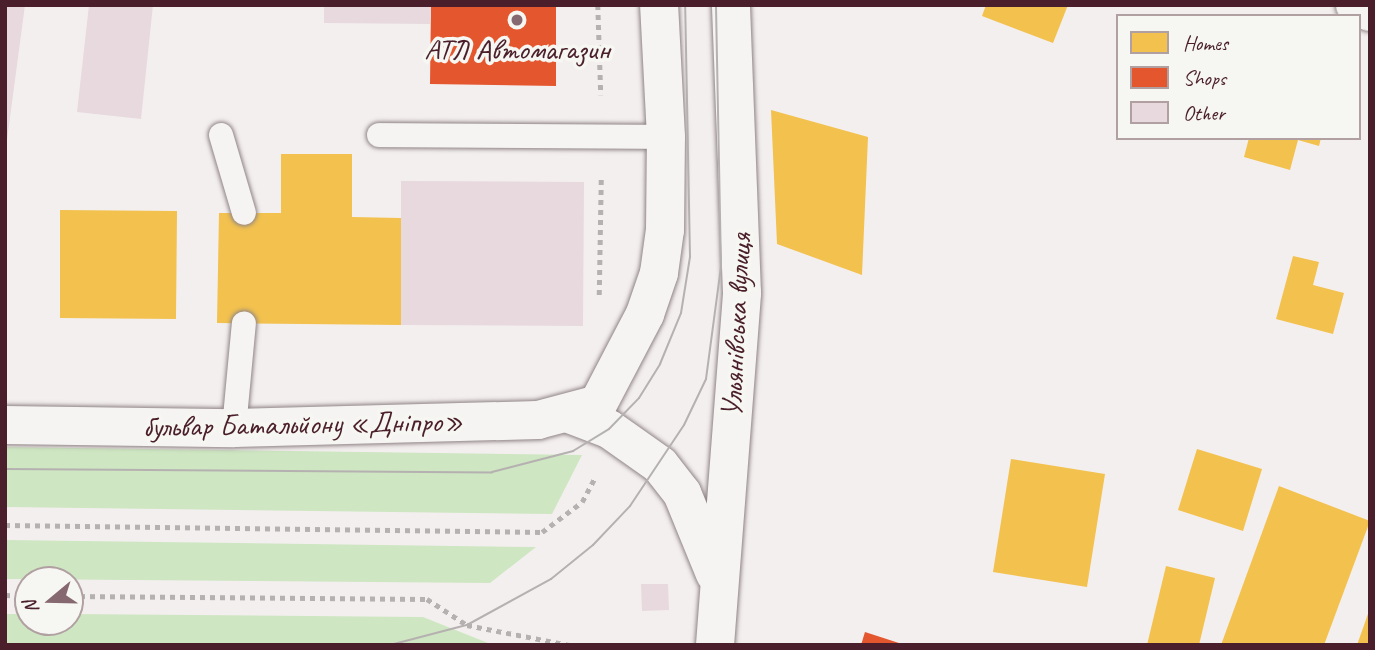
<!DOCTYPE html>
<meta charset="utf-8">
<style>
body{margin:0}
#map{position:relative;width:1375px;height:650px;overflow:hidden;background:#f4efef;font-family:Caveat,sans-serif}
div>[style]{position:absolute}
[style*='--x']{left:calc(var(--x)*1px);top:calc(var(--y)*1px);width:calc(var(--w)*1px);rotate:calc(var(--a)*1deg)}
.green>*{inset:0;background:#cee6c2}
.homes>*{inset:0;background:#f2c14e}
.shops>*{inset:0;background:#e4572e}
.building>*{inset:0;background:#e7d9de}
.path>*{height:4.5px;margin-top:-2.25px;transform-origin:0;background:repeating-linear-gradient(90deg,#b6b1b1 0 5px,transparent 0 10px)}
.roads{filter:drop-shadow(0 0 2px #8f8486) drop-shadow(0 0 2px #8f8486)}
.service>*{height:24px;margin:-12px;padding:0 12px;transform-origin:12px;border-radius:12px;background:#f5f4f2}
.minor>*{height:38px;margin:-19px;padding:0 19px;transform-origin:19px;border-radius:19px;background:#f5f4f2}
.tertiary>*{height:38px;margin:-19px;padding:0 19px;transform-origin:19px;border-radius:19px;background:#f5f4f2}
.tram>*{height:2px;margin:-1px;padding:0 1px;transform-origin:1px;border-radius:1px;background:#b6b1b1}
.dots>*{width:19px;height:19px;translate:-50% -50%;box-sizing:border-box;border:4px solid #f6f6f2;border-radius:50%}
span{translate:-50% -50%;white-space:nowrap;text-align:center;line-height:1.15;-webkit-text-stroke:7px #f6f6f2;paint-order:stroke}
.poi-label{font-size:30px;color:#4a1f2b}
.street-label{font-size:30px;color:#4a1f2b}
.frame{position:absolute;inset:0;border:7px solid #4a1f2b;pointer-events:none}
.legend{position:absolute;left:1116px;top:14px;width:245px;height:126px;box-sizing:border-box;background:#f6f6f2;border:2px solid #b1a0a2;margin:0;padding:9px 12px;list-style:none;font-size:21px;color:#4a1f2b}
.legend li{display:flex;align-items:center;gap:14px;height:35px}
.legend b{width:35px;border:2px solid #b1a0a2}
.north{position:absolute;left:14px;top:566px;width:70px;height:70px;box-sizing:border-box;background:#f6f6f2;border:2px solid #b1a0a2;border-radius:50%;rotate:251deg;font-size:19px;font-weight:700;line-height:28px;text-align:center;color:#4a1f2b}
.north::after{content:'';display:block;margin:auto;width:24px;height:32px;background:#866870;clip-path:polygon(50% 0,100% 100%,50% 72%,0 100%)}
</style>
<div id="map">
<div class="green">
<i style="clip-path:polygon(5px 447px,582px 455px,552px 514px,5px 507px)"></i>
<i style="clip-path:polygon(5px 540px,536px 547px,490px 583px,5px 579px)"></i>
<i style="clip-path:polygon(5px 614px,28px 614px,28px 622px,70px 622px,70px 614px,423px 617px,493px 645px,5px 645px)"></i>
</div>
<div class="homes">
<i style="clip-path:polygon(986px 5px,1068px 5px,1053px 43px,982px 16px)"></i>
<i style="clip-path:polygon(771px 110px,868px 137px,862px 275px,777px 244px)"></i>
<i style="clip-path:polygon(1249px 138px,1321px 138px,1319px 146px,1298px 140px,1290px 170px,1244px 157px)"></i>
<i style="clip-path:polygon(281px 154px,352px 154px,352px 217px,401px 218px,401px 325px,217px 323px,219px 213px,281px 213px)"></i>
<i style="clip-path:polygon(60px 210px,177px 211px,176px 319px,60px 318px)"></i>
<i style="clip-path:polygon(1293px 256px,1319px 262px,1313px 285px,1344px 293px,1333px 334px,1276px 319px)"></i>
<i style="clip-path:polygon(1197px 449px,1262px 469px,1243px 531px,1178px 510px)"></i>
<i style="clip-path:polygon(1011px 459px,1105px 474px,1087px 587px,993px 572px)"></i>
<i style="clip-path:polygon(1279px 486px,1370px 521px,1324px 645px,1221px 645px)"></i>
<i style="clip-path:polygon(1166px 566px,1215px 578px,1199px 645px,1147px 645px)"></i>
<i style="clip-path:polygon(1369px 611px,1370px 645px,1357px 645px)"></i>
</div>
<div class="shops">
<i style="clip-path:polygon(431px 5px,556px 5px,556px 86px,430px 84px)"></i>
<i style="clip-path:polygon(865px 632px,902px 644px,902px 645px,861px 645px)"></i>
</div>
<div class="building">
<i style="clip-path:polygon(5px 5px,25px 5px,7px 140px,5px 140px)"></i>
<i style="clip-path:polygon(89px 5px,153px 5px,141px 119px,77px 112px)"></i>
<i style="clip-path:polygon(324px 5px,431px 5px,430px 24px,324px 23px)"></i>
<i style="clip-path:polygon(401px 181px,584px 182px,583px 326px,401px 325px)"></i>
<i style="clip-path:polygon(641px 584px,668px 584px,669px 610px,642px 611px)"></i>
</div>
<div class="path">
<i style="--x:598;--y:5;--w:90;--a:88.1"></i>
<i style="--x:599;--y:295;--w:117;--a:-89"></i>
<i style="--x:5;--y:525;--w:537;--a:0.75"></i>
<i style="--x:542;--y:532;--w:50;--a:-36.9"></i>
<i style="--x:582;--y:502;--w:27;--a:-62"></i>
<i style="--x:5;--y:595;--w:23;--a:2"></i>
<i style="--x:70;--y:596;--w:357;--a:0.5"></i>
<i style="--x:427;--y:599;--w:48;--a:33"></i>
<i style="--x:467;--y:625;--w:104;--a:11.1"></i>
</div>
<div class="roads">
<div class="service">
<i style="--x:221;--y:135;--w:81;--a:73.6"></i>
<i style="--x:379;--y:135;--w:287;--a:0.4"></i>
<i style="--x:234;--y:428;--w:105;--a:-84.6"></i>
</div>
<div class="minor">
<i style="--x:1355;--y:5;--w:17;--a:25"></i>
</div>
<div class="tertiary">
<i style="--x:572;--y:415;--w:40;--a:21"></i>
<i style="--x:609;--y:429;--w:62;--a:35.2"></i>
<i style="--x:660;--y:465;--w:36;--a:52"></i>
<i style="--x:682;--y:493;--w:87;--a:67.8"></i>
<i style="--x:5;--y:425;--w:229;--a:0.8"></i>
<i style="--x:234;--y:428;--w:304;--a:-1.5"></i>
<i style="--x:538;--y:420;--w:62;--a:-14.9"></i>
<i style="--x:598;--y:404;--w:102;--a:-62.4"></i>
<i style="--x:645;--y:314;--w:43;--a:-71.1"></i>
<i style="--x:659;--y:273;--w:43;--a:-82.1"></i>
<i style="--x:665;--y:230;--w:93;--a:-89.4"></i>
<i style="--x:666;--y:137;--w:132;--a:-93"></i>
<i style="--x:715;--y:645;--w:353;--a:-85.6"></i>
<i style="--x:742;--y:293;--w:288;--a:-92.2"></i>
</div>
</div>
<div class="tram">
<i style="--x:5;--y:469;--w:487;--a:0.4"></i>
<i style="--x:492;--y:472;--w:84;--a:-14.5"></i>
<i style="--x:573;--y:451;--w:42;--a:-31.4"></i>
<i style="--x:609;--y:429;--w:43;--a:-45.9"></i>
<i style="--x:639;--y:398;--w:40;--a:-58"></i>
<i style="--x:660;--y:364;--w:55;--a:-67.6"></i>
<i style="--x:681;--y:313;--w:57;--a:-80.9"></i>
<i style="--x:690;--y:257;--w:252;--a:-91.1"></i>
<i style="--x:5;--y:645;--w:2;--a:0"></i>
<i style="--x:390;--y:645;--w:80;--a:-14.6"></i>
<i style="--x:467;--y:625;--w:96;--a:-28.7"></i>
<i style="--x:551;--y:579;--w:54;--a:-39"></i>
<i style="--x:593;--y:545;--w:54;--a:-46.5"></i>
<i style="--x:630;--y:506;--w:97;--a:-56.3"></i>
<i style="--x:684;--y:425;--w:51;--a:-64.4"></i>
<i style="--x:706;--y:379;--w:113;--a:-82.4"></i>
<i style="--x:721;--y:267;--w:262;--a:-91.1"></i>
</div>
<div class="dots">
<i style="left:517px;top:20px;background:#866870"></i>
</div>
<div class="poi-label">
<span style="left:517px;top:49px">АТЛ Автомагазин</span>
</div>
<div class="street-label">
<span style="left:736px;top:325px;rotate:-87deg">Ульянівська вулиця</span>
<span style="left:303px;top:424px;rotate:-1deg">бульвар Батальйону «Дніпро»</span>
</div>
<div class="frame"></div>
<ul class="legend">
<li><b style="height:19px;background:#f2c14e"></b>Homes</li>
<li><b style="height:19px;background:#e4572e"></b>Shops</li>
<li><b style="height:19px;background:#e7d9de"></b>Other</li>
</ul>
<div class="north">N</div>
</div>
